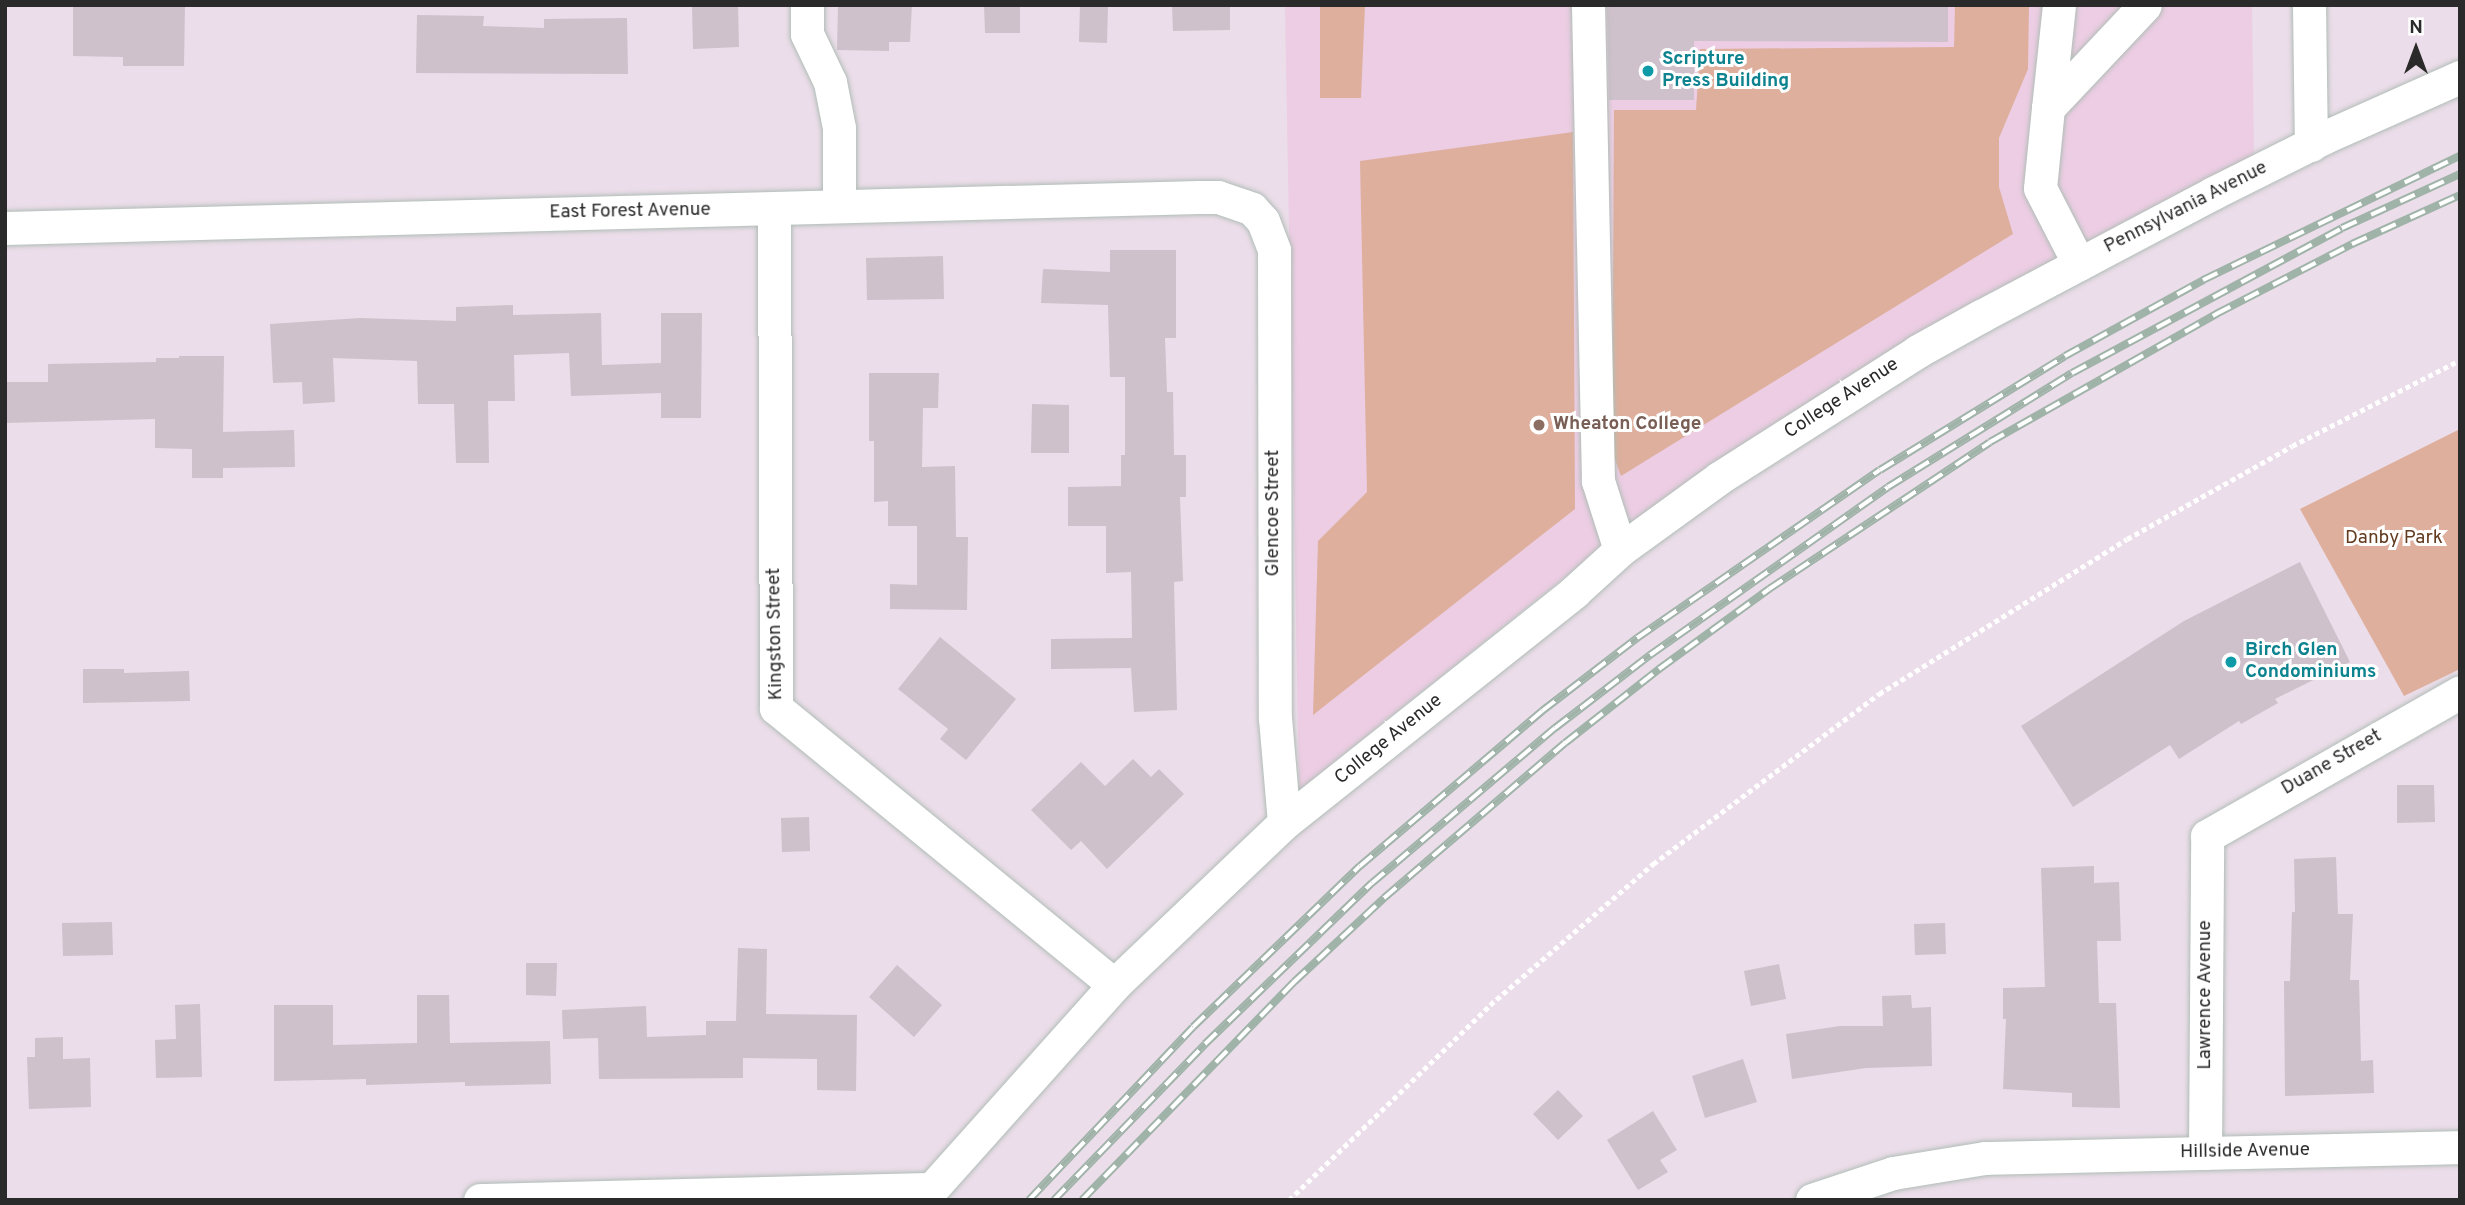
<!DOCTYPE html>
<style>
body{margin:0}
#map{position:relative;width:2465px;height:1205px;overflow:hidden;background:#ebdde9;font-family:Overpass,sans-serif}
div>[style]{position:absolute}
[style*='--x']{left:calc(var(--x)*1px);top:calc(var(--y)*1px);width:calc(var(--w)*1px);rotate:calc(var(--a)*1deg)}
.education>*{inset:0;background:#eccde3}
.green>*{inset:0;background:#deaf9d}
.building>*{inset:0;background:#cec1cb}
.path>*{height:4.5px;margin-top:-2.25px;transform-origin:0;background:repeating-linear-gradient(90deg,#fff 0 5px,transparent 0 8.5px)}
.roads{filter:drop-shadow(0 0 2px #b0bdb6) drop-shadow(0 0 2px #b0bdb6)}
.minor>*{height:33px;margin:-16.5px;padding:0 16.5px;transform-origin:16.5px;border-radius:16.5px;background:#fff}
.rail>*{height:8px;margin-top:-4px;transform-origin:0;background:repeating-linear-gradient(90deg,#fff 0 16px,#a0b3a9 0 32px);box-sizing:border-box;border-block:2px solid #a0b3a9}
.dots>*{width:19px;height:19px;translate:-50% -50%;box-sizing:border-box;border:4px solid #fff;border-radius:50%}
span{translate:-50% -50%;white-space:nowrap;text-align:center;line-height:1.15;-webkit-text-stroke:6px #fff;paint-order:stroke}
.culture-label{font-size:19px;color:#0d838f;font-weight:700}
.left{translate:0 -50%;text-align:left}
.street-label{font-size:19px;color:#2a2a2a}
.education-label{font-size:19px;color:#785e54;font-weight:700}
.park-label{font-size:19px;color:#633b1f}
.frame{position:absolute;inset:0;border:7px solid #2a2a2a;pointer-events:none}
.north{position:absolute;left:2381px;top:14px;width:70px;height:70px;-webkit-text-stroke:5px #fff;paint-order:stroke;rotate:0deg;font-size:19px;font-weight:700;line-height:28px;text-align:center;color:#2a2a2a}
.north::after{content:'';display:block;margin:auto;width:24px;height:32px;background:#2a2a2a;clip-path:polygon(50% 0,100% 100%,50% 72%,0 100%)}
</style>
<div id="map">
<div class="education">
<i style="clip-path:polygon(1285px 5px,2252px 5px,2254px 160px,1606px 544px,1299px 790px)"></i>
</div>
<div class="green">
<i style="clip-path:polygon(1320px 5px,1365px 5px,1361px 98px,1320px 98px)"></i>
<i style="clip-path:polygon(1955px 5px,2029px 5px,2028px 69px,1999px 138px,1999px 187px,2013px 234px,1621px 476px,1612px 452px,1614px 110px,1696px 110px,1700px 49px,1954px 47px)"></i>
<i style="clip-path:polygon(1573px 132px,1575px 509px,1313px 715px,1318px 541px,1367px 492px,1360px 161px)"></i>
<i style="clip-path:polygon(2460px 429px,2460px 669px,2404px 696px,2300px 509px)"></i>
</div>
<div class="building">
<i style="clip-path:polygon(73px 5px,185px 5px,184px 66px,123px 66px,123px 57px,73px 56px)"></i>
<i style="clip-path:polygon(692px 5px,738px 5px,739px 47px,693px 49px)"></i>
<i style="clip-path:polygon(838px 5px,912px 5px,910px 42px,889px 42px,889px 51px,837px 50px)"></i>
<i style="clip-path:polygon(984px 5px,1020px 5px,1020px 33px,985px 33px)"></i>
<i style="clip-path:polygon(1080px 5px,1108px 5px,1107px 43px,1079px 42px)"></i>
<i style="clip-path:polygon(1172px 5px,1230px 5px,1230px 30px,1173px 31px)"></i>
<i style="clip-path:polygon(1607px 5px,1948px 5px,1948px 42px,1694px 41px,1694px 100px,1609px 100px)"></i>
<i style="clip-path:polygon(417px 15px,484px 16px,483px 26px,544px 28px,544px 19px,627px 18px,628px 74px,416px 73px)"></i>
<i style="clip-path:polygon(1110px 250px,1176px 250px,1176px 338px,1165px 338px,1167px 392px,1173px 392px,1174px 455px,1186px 455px,1186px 497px,1180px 497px,1183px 581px,1174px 582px,1177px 710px,1134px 712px,1131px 668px,1051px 669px,1051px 639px,1132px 638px,1131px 572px,1106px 573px,1106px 526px,1068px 526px,1068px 487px,1121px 486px,1121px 455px,1125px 455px,1125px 377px,1110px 377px,1108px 305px,1041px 303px,1043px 269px,1110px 272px)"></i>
<i style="clip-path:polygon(943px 256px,944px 299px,867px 300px,866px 258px)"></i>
<i style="clip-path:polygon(513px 305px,513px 315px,601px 313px,602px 365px,661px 363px,661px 313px,702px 313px,701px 418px,661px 418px,661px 393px,571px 396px,569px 353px,514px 355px,515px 401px,488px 401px,489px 463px,456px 463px,454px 404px,418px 404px,417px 361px,333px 358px,335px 402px,303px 404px,302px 382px,273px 383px,270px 324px,360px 318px,456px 321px,456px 307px)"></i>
<i style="clip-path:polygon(179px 356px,224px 356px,223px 432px,294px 430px,295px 467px,223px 468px,223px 478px,192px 478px,192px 449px,155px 448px,155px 419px,5px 423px,5px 382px,48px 382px,48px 364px,156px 362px,156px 358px,179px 358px)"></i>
<i style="clip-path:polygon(869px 373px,939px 373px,938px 408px,923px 408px,922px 467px,955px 466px,956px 537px,968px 537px,967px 610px,890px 609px,890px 584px,917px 585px,917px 526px,888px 526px,888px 501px,874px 502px,874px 441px,869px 441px)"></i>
<i style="clip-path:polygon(1032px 404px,1069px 405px,1069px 453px,1031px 453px)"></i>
<i style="clip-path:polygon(2300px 562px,2350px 662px,2275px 699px,2278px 703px,2241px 724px,2239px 721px,2179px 759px,2170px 745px,2073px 807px,2021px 726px,2184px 621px)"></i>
<i style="clip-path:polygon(940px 637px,1016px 699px,966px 760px,940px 739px,948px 729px,898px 689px)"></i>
<i style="clip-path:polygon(83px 669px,124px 669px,124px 673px,189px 671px,190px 701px,83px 703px)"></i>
<i style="clip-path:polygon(1133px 759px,1151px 777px,1159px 769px,1184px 794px,1107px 869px,1081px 841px,1071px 850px,1031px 810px,1081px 762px,1105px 786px)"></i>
<i style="clip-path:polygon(2397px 785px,2434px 785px,2435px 822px,2397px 823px)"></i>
<i style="clip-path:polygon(809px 817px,810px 851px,782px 852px,781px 818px)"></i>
<i style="clip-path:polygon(2336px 857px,2338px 914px,2353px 914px,2350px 980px,2359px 980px,2361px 1061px,2373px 1060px,2374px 1093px,2285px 1096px,2284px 981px,2290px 981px,2292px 912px,2295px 912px,2294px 859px)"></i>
<i style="clip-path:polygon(2094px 866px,2094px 883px,2119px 882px,2121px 941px,2097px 941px,2099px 1003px,2116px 1003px,2120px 1108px,2072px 1107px,2072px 1093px,2003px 1089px,2006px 1019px,2003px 1019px,2003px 988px,2045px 987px,2041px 868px)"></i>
<i style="clip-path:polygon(112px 922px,113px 955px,63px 956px,62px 923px)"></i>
<i style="clip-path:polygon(1945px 923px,1946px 954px,1915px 955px,1914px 924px)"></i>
<i style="clip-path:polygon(738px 948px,767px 949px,766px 1014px,857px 1015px,856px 1091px,817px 1090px,817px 1059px,743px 1058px,743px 1078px,599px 1079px,598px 1038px,563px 1039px,562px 1010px,646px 1006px,647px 1037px,706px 1035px,706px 1021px,736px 1021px)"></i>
<i style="clip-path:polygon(526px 963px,557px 963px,556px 996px,526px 995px)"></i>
<i style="clip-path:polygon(1779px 964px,1786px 999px,1751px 1006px,1744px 971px)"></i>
<i style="clip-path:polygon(897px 965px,942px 1005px,914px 1037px,869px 997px)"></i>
<i style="clip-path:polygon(417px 995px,449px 995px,450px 1043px,550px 1041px,551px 1084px,465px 1086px,465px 1082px,366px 1085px,366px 1079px,274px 1081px,274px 1005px,333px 1005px,333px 1045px,417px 1043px)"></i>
<i style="clip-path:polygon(1911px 995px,1912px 1008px,1931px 1007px,1932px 1066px,1866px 1068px,1792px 1079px,1786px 1034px,1840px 1026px,1883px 1026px,1882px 996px)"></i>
<i style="clip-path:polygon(200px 1004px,202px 1077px,156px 1078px,155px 1040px,176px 1039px,175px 1005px)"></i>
<i style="clip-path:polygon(63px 1037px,63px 1059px,90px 1058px,91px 1107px,29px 1109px,27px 1057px,35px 1057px,35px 1038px)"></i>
<i style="clip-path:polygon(1743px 1059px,1757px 1102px,1705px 1118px,1692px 1076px)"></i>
<i style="clip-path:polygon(1558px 1090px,1583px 1116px,1558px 1140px,1533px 1114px)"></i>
<i style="clip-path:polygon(1653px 1111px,1677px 1150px,1660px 1160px,1668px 1172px,1638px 1190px,1607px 1140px)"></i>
</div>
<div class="path">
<i style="--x:1289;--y:1200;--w:280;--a:-44.1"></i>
<i style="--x:1490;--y:1005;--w:216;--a:-40.9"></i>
<i style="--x:1653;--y:864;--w:283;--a:-37"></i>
<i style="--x:1879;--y:694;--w:292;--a:-32"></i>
<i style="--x:2127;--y:539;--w:189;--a:-29.4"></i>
<i style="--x:2292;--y:446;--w:189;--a:-27.1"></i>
</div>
<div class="roads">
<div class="minor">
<i style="--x:807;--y:5;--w:29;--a:90"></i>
<i style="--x:807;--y:34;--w:53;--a:64.4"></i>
<i style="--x:830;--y:82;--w:47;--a:78.9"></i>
<i style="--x:839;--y:128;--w:78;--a:90"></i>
<i style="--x:1588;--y:5;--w:476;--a:88.8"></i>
<i style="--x:1598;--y:481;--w:72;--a:72.3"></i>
<i style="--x:2309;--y:5;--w:140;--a:89.2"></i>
<i style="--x:2048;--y:108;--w:104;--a:-83.9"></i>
<i style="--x:774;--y:208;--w:500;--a:89.77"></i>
<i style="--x:776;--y:708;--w:437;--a:39.3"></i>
<i style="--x:5;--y:228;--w:1194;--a:-1.49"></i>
<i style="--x:1199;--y:197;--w:19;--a:0"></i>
<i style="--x:1218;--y:197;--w:36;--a:19"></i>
<i style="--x:1252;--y:209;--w:16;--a:47"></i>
<i style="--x:1263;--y:221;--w:31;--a:69"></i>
<i style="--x:1274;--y:250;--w:468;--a:89.9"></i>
<i style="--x:1275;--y:718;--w:105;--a:85.1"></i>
<i style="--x:2079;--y:264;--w:85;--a:-117.2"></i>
<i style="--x:2040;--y:188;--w:80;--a:-84.3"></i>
<i style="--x:2048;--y:108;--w:141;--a:-46.7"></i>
<i style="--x:2205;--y:1153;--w:317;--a:-89.6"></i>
<i style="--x:2207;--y:836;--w:291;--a:-29.6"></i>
<i style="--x:480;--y:1200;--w:451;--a:-1.4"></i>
<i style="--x:922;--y:1200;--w:288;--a:-48.2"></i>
<i style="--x:1114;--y:985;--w:235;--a:-43.6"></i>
<i style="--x:1284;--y:823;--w:371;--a:-38.5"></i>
<i style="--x:1574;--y:592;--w:62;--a:-42.4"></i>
<i style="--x:1620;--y:550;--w:122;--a:-36"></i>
<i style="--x:1719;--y:478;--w:236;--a:-32.5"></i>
<i style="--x:1918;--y:351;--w:72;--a:-29.1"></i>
<i style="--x:1981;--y:316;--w:263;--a:-27.9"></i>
<i style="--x:2213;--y:193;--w:125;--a:-26.6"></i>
<i style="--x:2325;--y:137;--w:148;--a:-24"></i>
<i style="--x:1812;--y:1200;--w:85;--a:-18.4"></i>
<i style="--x:1893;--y:1173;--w:93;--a:-9.3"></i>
<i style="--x:1985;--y:1158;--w:475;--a:-1.3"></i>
</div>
</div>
<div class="rail">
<i style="--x:1029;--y:1200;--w:238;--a:-46.5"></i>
<i style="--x:1193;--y:1027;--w:232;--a:-44"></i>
<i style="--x:1360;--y:866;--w:239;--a:-40.4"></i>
<i style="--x:1542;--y:711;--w:120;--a:-37.5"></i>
<i style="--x:1637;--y:638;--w:295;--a:-34.7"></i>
<i style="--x:1880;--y:470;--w:217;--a:-31.6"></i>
<i style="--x:2065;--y:356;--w:158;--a:-28.8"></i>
<i style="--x:2203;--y:280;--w:285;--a:-25.8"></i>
<i style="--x:1054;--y:1200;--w:217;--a:-45.9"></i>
<i style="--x:1205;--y:1044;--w:232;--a:-44"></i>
<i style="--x:1372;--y:883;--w:240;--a:-40.3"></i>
<i style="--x:1555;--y:728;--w:120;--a:-37.5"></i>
<i style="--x:1650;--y:655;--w:291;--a:-35.2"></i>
<i style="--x:1888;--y:487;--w:216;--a:-31.8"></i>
<i style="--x:2072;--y:373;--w:306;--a:-28.2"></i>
<i style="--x:2342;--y:228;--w:130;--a:-24.6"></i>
<i style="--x:1082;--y:1200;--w:304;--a:-45.8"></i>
<i style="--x:1294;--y:982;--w:123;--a:-43"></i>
<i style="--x:1384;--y:898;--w:238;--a:-40.6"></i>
<i style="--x:1565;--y:743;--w:120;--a:-38.2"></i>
<i style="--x:1659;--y:669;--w:136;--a:-36"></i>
<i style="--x:1769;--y:589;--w:265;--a:-33.6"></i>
<i style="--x:1990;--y:442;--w:260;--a:-29.5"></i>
<i style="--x:2216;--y:314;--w:153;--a:-27.2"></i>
<i style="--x:2352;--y:244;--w:119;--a:-24.4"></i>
</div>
<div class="dots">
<i style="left:1648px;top:71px;background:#0f9aa8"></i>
<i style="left:1539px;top:425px;background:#8d6e63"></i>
<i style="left:2231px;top:662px;background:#0f9aa8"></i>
</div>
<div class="culture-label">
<span class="left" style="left:1662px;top:71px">Scripture<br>Press Building</span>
<span class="left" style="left:2245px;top:662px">Birch Glen<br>Condominiums</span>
</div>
<div class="street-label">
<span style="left:2186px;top:208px;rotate:-27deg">Pennsylvania Avenue</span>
<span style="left:630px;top:212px;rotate:-1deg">East Forest Avenue</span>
<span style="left:1842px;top:399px;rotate:-33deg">College Avenue</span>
<span style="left:1274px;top:513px;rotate:-90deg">Glencoe Street</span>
<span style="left:776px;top:634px;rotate:-91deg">Kingston Street</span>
<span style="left:1389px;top:740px;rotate:-39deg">College Avenue</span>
<span style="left:2332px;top:763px;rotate:-30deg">Duane Street</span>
<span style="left:2206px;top:995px;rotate:-90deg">Lawrence Avenue</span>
<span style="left:2245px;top:1152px;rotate:-1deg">Hillside Avenue</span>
</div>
<div class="education-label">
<span class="left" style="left:1553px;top:425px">Wheaton College</span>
</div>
<div class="park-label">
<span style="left:2394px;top:539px">Danby Park</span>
</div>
<div class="frame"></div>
<div class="north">N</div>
</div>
